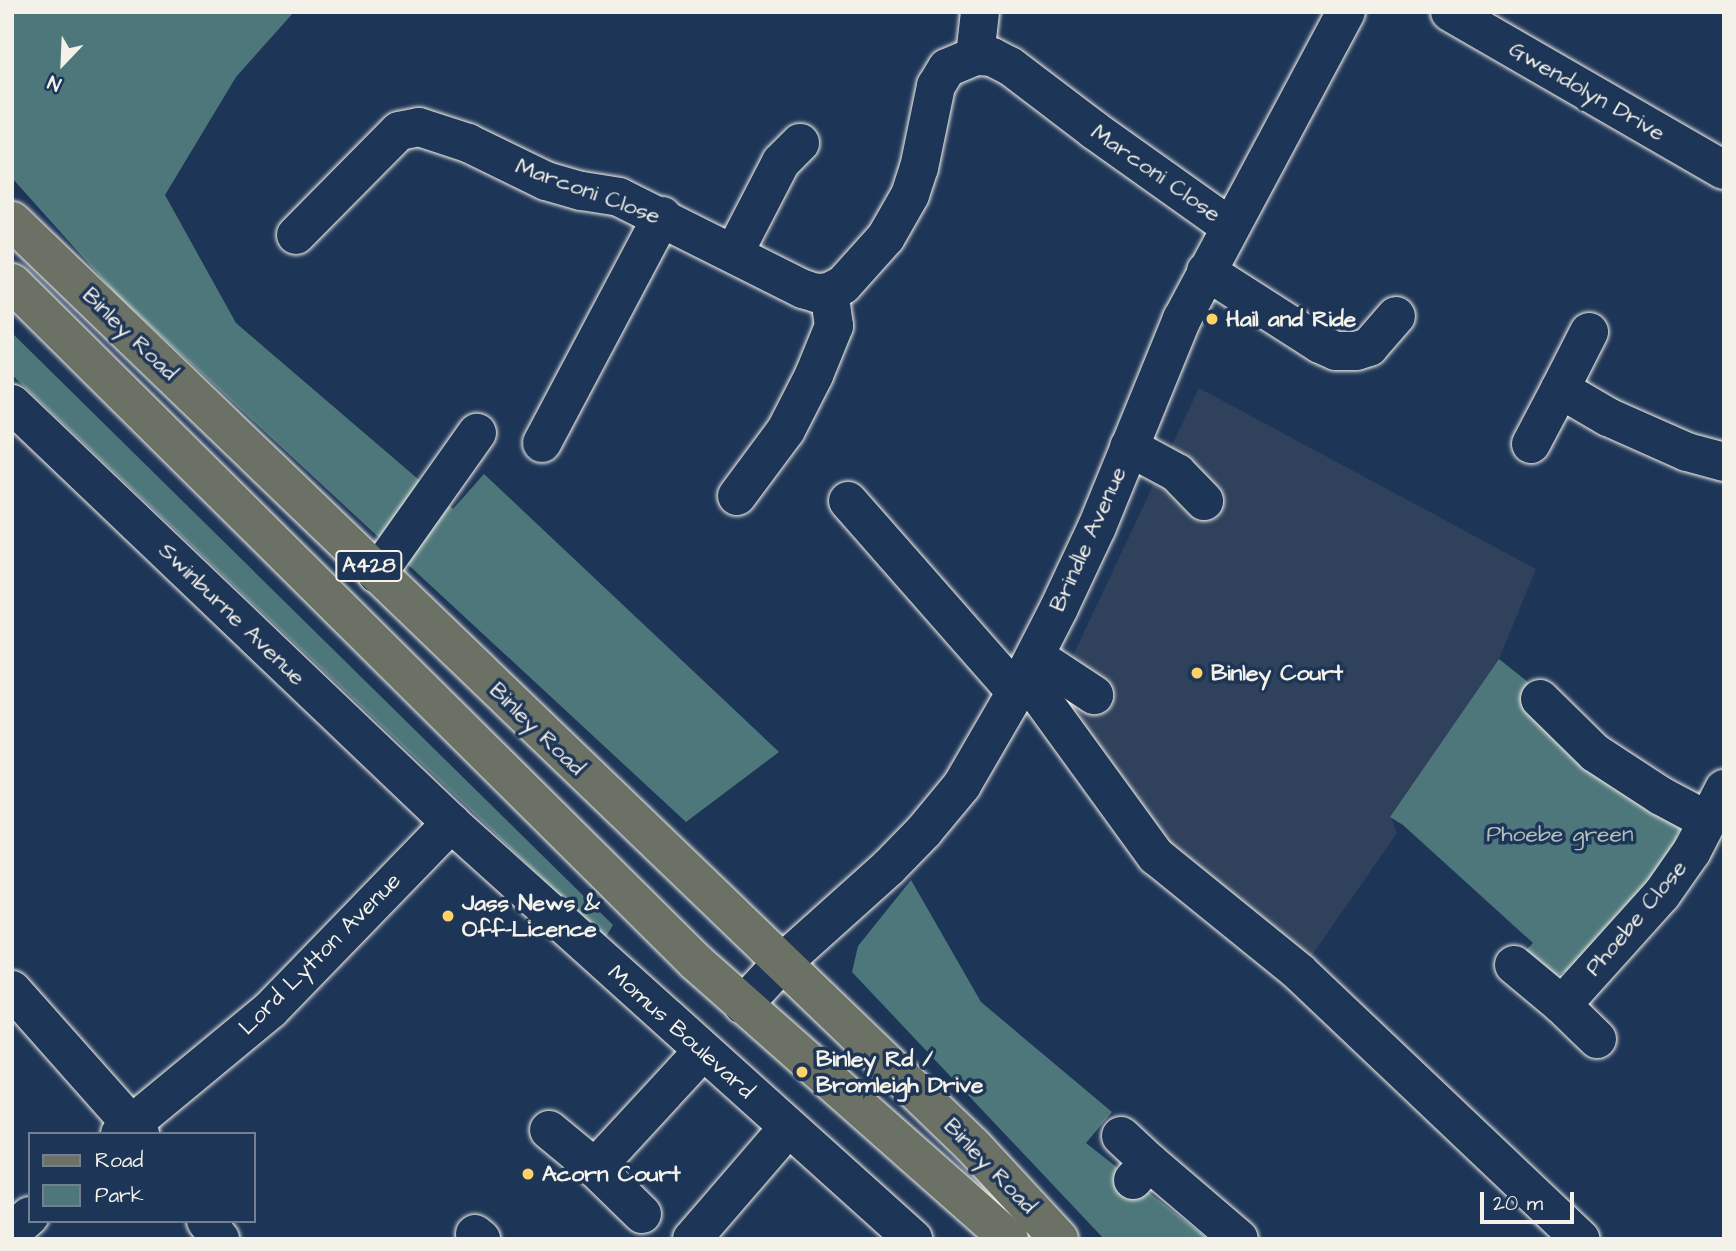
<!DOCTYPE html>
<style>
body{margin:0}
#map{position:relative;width:1736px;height:1251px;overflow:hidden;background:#1d3557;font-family:"Architects Daughter",sans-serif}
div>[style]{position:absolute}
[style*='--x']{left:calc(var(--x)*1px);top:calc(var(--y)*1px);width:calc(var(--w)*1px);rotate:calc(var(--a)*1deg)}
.built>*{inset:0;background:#30415c}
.green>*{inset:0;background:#4e777b}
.roads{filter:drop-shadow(0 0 2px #f4f1e8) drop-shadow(0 0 2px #f4f1e8)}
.minor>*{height:38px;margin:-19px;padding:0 19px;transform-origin:19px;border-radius:19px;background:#1d3557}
.major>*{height:38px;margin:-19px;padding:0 19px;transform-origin:19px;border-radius:19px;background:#6b7165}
.dots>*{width:19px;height:19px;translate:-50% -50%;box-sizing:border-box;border:4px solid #1d3557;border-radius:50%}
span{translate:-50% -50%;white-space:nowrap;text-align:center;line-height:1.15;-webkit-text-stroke:7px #1d3557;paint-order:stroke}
.shield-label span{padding:2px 5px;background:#1d3557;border:2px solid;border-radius:5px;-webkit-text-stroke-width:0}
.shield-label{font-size:21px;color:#f4f1e8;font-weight:700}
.street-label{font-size:23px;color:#f4f1e8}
.poi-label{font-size:23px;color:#f4f1e8;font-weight:700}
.left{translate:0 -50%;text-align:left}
.park-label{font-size:23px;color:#b2c0bc}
.frame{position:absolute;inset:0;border:14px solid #f4f1e8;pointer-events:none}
.legend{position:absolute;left:28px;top:1132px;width:228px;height:91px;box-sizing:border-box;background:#1d3557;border:2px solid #738091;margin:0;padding:9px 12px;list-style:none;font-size:21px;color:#f4f1e8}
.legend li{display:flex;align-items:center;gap:14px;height:35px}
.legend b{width:35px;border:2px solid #738091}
.north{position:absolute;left:28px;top:28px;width:70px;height:70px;-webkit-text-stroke:5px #1d3557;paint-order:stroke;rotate:203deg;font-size:19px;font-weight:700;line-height:28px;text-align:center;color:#f4f1e8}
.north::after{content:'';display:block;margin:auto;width:24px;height:32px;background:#f4f1e8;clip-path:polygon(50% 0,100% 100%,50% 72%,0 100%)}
.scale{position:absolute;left:1480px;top:1192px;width:94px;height:32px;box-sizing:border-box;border:4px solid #f4f1e8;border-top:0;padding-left:9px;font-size:21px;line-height:24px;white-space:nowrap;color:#f4f1e8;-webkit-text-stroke:5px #1d3557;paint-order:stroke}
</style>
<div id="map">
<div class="built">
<i style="clip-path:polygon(1199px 388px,1536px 569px,1499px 659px,1391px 817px,1397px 833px,1310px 958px,1164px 851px,1053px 698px)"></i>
</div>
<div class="green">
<i style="clip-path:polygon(12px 12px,294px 12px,236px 77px,165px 195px,236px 323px,453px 509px,484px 474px,779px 752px,686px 822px,116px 294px,12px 178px)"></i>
<i style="clip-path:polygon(12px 333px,613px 925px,605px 938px,12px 375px)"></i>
<i style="clip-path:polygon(1499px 659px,1688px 810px,1664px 867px,1569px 970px,1555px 976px,1520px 956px,1533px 943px,1403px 825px,1390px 817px)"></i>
<i style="clip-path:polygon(911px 880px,981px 1002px,1112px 1112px,1086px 1143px,1208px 1239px,1104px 1239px,852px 972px,858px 946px)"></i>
</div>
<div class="roads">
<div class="minor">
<i style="--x:1450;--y:12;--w:316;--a:30"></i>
<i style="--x:975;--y:56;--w:44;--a:-83.5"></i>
<i style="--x:296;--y:235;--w:146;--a:-45.3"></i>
<i style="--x:399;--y:131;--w:20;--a:-11"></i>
<i style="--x:419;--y:127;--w:52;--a:18.1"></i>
<i style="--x:468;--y:143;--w:87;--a:26"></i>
<i style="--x:546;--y:181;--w:37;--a:16"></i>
<i style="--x:582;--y:191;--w:37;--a:9"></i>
<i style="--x:619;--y:197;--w:206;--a:26.6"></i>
<i style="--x:803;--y:289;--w:14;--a:17"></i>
<i style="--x:816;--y:293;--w:13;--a:-4"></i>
<i style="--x:829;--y:292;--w:16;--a:-27"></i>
<i style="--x:843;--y:285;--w:64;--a:-48.1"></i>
<i style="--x:886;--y:237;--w:48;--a:-60.3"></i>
<i style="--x:910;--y:195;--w:28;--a:-72"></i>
<i style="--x:919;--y:168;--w:84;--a:-78.3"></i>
<i style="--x:936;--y:86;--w:21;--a:-59"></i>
<i style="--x:947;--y:68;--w:30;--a:-23"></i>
<i style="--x:975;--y:56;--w:17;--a:3"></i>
<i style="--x:992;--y:57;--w:20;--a:27"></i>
<i style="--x:1010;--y:66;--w:106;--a:37.3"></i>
<i style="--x:1094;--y:130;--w:166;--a:35.4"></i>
<i style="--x:734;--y:253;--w:102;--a:-62.7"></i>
<i style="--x:781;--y:162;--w:27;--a:-45"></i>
<i style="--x:1206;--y:271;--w:135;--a:32.6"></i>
<i style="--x:1320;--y:344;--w:17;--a:24"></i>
<i style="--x:1336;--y:351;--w:20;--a:0"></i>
<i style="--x:1356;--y:351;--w:14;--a:-17"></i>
<i style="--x:1369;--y:347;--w:41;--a:-48.9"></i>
<i style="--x:1560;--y:389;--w:64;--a:-63"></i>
<i style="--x:12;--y:404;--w:607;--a:43.66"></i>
<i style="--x:451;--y:823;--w:622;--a:42"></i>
<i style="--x:542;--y:443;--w:257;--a:-62.1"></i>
<i style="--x:1531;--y:444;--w:62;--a:-62.2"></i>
<i style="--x:1560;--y:389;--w:56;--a:30.3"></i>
<i style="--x:1608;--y:417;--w:86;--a:23.9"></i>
<i style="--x:1687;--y:452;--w:38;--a:15"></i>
<i style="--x:1129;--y:447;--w:55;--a:28.4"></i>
<i style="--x:1177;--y:473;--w:39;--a:46"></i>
<i style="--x:737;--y:496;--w:82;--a:-53.4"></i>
<i style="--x:786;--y:430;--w:62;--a:-63"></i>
<i style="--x:814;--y:375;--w:53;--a:-67.8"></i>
<i style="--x:834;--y:326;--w:34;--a:-98"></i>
<i style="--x:848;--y:501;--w:254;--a:48.7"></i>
<i style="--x:377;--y:574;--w:173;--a:-54.7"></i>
<i style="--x:1035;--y:656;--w:71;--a:33.5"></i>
<i style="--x:1025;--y:676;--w:223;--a:54"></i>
<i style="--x:1156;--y:856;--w:184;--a:39"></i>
<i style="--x:1299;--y:972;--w:388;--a:43.5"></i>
<i style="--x:1540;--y:699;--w:77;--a:44.5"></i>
<i style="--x:1595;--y:753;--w:79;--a:33.1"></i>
<i style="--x:1661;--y:796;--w:53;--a:28"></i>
<i style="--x:1514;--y:965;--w:62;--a:39.8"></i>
<i style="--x:12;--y:990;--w:193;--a:48.4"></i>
<i style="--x:743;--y:1005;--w:56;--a:-47.2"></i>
<i style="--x:781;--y:964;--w:145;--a:-41.9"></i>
<i style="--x:889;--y:867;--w:50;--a:-45.8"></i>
<i style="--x:924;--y:831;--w:60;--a:-50.4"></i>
<i style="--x:962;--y:785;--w:108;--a:-59.9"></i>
<i style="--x:1016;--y:692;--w:94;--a:-62.9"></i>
<i style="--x:1059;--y:608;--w:89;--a:-64.9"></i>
<i style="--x:1097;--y:527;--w:225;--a:-67.8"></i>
<i style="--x:1182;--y:319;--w:348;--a:-61.9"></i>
<i style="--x:1597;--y:1039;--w:49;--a:-135.8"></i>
<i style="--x:1562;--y:1005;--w:149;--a:-48"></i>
<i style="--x:1662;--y:894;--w:52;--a:-55.1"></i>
<i style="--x:1692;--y:851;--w:70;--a:-62.7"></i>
<i style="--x:549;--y:1130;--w:60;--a:39.6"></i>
<i style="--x:120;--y:1134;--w:196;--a:-39.6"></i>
<i style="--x:271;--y:1009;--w:259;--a:-45.9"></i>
<i style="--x:1121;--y:1136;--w:38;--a:43"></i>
<i style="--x:1133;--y:1180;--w:24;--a:-48"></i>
<i style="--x:1149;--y:1162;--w:118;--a:40.5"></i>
<i style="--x:642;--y:1214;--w:66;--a:-135.6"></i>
<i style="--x:595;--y:1168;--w:158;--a:-47.3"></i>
<i style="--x:206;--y:1221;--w:23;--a:52"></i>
<i style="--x:12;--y:1232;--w:24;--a:-42"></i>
<i style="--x:475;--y:1234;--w:8;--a:40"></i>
<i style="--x:692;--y:1239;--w:145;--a:-49.2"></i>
</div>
<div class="major">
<i style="--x:12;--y:221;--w:1332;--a:43.91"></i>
<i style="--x:972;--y:1145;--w:128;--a:47.2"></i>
<i style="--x:12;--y:283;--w:964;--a:44.79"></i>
<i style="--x:696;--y:962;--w:418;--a:41.5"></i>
</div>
</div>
<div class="dots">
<i style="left:1212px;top:319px;background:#ffd166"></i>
<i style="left:1197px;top:673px;background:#ffd166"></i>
<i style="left:448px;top:916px;background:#ffd166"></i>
<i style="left:802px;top:1072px;background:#ffd166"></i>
<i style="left:528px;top:1174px;background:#ffd166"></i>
</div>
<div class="shield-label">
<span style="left:369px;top:566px">A428</span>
</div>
<div class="street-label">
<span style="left:1587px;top:91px;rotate:30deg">Gwendolyn Drive</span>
<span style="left:1156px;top:173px;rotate:35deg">Marconi Close</span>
<span style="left:588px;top:191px;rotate:20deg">Marconi Close</span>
<span style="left:130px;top:334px;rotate:44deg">Binley Road</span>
<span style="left:1088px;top:539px;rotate:-66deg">Brindle Avenue</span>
<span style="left:232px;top:614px;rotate:44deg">Swinburne Avenue</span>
<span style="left:537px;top:729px;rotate:44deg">Binley Road</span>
<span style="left:1636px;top:918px;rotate:-50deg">Phoebe Close</span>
<span style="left:320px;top:954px;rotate:-45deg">Lord Lytton Avenue</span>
<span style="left:681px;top:1032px;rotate:42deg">Momus Boulevard</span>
<span style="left:990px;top:1166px;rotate:46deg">Binley Road</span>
</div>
<div class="poi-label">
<span class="left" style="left:1226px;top:319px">Hail and Ride</span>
<span class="left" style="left:1211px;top:673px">Binley Court</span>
<span class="left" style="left:462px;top:916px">Jass News &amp;<br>Off-Licence</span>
<span class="left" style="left:816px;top:1072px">Binley Rd /<br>Bromleigh Drive</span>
<span class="left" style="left:542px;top:1174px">Acorn Court</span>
</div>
<div class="park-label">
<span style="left:1560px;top:834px">Phoebe green</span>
</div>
<div class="frame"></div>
<ul class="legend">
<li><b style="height:9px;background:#6b7165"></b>Road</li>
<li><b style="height:19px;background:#4e777b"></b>Park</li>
</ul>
<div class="north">N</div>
<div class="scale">20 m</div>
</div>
